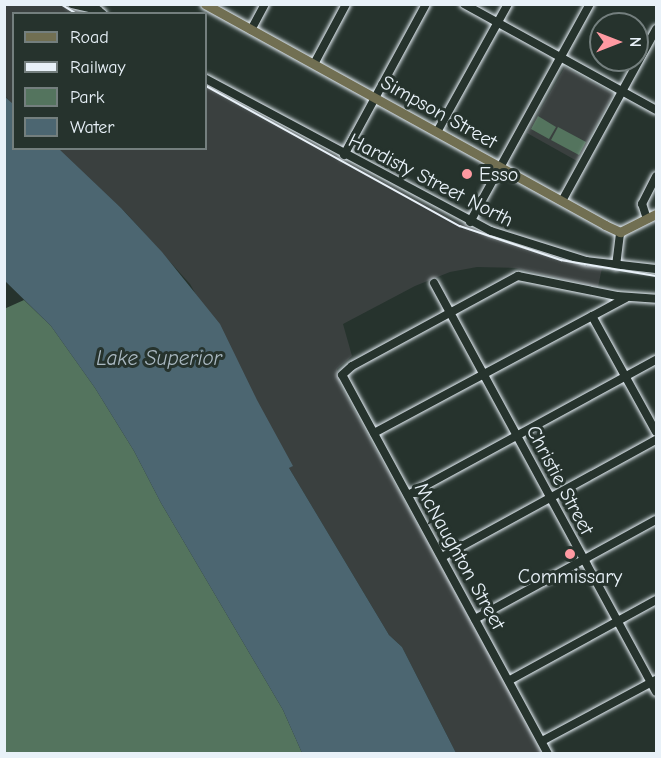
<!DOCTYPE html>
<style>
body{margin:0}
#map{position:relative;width:661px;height:758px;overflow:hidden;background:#26332d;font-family:"Comic Neue",sans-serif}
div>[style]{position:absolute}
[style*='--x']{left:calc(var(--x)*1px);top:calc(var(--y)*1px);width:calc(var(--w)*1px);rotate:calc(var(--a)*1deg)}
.built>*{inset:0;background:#3a403f}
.green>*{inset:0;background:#54745e}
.water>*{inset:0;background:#4c6671}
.roads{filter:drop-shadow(0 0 2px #e8f1f8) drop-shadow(0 0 2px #e8f1f8)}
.minor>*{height:8px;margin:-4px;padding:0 4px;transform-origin:4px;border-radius:4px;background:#26332d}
.major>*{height:9px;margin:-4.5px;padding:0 4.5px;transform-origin:4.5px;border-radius:4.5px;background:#716f52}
.rail>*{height:1.5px;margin:-0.75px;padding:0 0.75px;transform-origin:0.75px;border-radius:0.75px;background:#e8f1f8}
.dots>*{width:16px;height:16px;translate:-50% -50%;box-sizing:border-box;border:3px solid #26332d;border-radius:50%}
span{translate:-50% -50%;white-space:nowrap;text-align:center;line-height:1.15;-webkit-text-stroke:6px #26332d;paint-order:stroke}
.street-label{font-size:20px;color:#e8f1f8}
.poi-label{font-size:20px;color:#e8f1f8}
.left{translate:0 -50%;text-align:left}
.water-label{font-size:21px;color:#aab9c2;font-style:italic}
.frame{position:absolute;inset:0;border:6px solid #e8f1f8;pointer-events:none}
.legend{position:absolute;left:12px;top:12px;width:195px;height:138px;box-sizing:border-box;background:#26332d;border:2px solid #747f7e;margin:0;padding:8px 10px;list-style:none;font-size:18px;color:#e8f1f8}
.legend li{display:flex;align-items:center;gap:12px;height:30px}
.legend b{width:30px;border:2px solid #747f7e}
.north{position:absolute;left:589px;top:12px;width:60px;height:60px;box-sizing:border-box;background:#26332d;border:2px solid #747f7e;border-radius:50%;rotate:90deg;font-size:16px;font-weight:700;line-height:24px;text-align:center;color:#e8f1f8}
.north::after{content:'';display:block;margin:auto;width:21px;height:27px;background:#ff9aa2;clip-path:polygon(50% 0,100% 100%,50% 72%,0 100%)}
</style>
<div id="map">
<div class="built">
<i style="clip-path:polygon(4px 5px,66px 5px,82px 13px,14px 14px,13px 105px,5px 96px)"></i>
<i style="clip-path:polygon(565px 67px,613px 94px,577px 161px,527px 133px)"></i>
<i style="clip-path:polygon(206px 84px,455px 221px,525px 247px,602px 268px,598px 287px,515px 268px,477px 267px,450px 272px,415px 286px,343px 324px,352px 356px,337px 369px,340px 385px,544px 753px,456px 753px,402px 647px,389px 635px,289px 468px,292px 466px,190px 284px,126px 213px,57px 149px,206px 148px)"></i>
</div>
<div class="green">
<i style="clip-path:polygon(538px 116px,556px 127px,549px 139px,531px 129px)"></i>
<i style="clip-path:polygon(558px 127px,586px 142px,579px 155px,551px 140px)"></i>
<i style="clip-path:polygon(24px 300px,51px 326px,95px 388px,134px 451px,161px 503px,283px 710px,302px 753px,5px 754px,4px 309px)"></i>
</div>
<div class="water">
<i style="clip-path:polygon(4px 96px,13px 104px,14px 148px,59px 149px,121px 208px,162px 252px,220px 324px,257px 400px,293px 466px,289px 468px,389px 635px,402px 647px,456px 753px,302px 753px,283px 710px,161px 503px,134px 451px,95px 388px,51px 326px,5px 281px)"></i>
</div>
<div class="roads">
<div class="minor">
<i style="--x:72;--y:4;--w:27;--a:13"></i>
<i style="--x:98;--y:10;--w:6;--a:39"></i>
<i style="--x:464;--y:4;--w:219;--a:28.9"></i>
<i style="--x:251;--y:30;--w:30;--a:-62"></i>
<i style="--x:314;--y:64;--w:68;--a:-61.9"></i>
<i style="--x:206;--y:79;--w:323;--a:28.1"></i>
<i style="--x:491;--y:231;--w:100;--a:17.5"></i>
<i style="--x:586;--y:261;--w:70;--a:6.5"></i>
<i style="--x:437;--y:132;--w:146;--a:-61"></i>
<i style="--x:344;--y:155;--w:172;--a:-61.5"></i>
<i style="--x:562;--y:201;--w:196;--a:-61.3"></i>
<i style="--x:647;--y:219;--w:16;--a:-108"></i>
<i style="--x:642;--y:204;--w:31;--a:-63"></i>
<i style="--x:470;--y:222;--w:249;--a:-61.2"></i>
<i style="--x:616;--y:266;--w:34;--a:-83"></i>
<i style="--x:434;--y:283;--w:465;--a:61.5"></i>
<i style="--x:592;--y:316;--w:132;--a:61.1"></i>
<i style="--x:374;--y:433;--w:286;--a:-28.2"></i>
<i style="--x:408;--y:495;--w:282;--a:-28.6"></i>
<i style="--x:442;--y:557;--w:244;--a:-28.7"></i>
<i style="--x:475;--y:619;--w:206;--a:-28.7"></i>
<i style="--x:510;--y:680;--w:166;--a:-28.7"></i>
<i style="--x:542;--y:741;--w:129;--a:-28.2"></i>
<i style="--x:548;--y:754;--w:431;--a:-118.5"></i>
<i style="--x:342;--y:375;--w:13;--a:-42"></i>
<i style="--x:352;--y:366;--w:189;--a:-28.5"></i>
<i style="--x:518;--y:276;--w:101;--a:11.4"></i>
<i style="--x:617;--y:296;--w:39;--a:4"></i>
</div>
<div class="major">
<i style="--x:205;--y:4;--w:457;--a:28.9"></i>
<i style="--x:605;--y:225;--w:17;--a:25"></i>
<i style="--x:620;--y:232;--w:40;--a:-26.6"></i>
</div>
</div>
<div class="rail">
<i style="--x:61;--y:4;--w:19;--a:32"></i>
<i style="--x:206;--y:86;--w:290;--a:28.9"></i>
<i style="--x:460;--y:226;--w:107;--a:18.6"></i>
<i style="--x:561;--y:260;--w:96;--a:9.6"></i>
</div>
<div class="dots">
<i style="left:467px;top:174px;background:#ff9aa2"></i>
<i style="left:570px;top:554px;background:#ff9aa2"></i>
</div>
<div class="street-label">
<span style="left:439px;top:112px;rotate:29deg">Simpson Street</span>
<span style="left:431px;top:180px;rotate:27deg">Hardisty Street North</span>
<span style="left:560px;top:480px;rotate:62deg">Christie Street</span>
<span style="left:460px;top:556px;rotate:61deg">McNaughton Street</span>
</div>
<div class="poi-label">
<span class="left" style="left:479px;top:174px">Esso</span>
<span style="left:570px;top:576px">Commissary</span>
</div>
<div class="water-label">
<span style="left:159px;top:358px">Lake Superior</span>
</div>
<div class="frame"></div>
<ul class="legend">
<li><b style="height:8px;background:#716f52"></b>Road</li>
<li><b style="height:8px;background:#e8f1f8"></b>Railway</li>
<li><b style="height:16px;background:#54745e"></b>Park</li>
<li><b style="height:16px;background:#4c6671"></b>Water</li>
</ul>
<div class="north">N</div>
</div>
